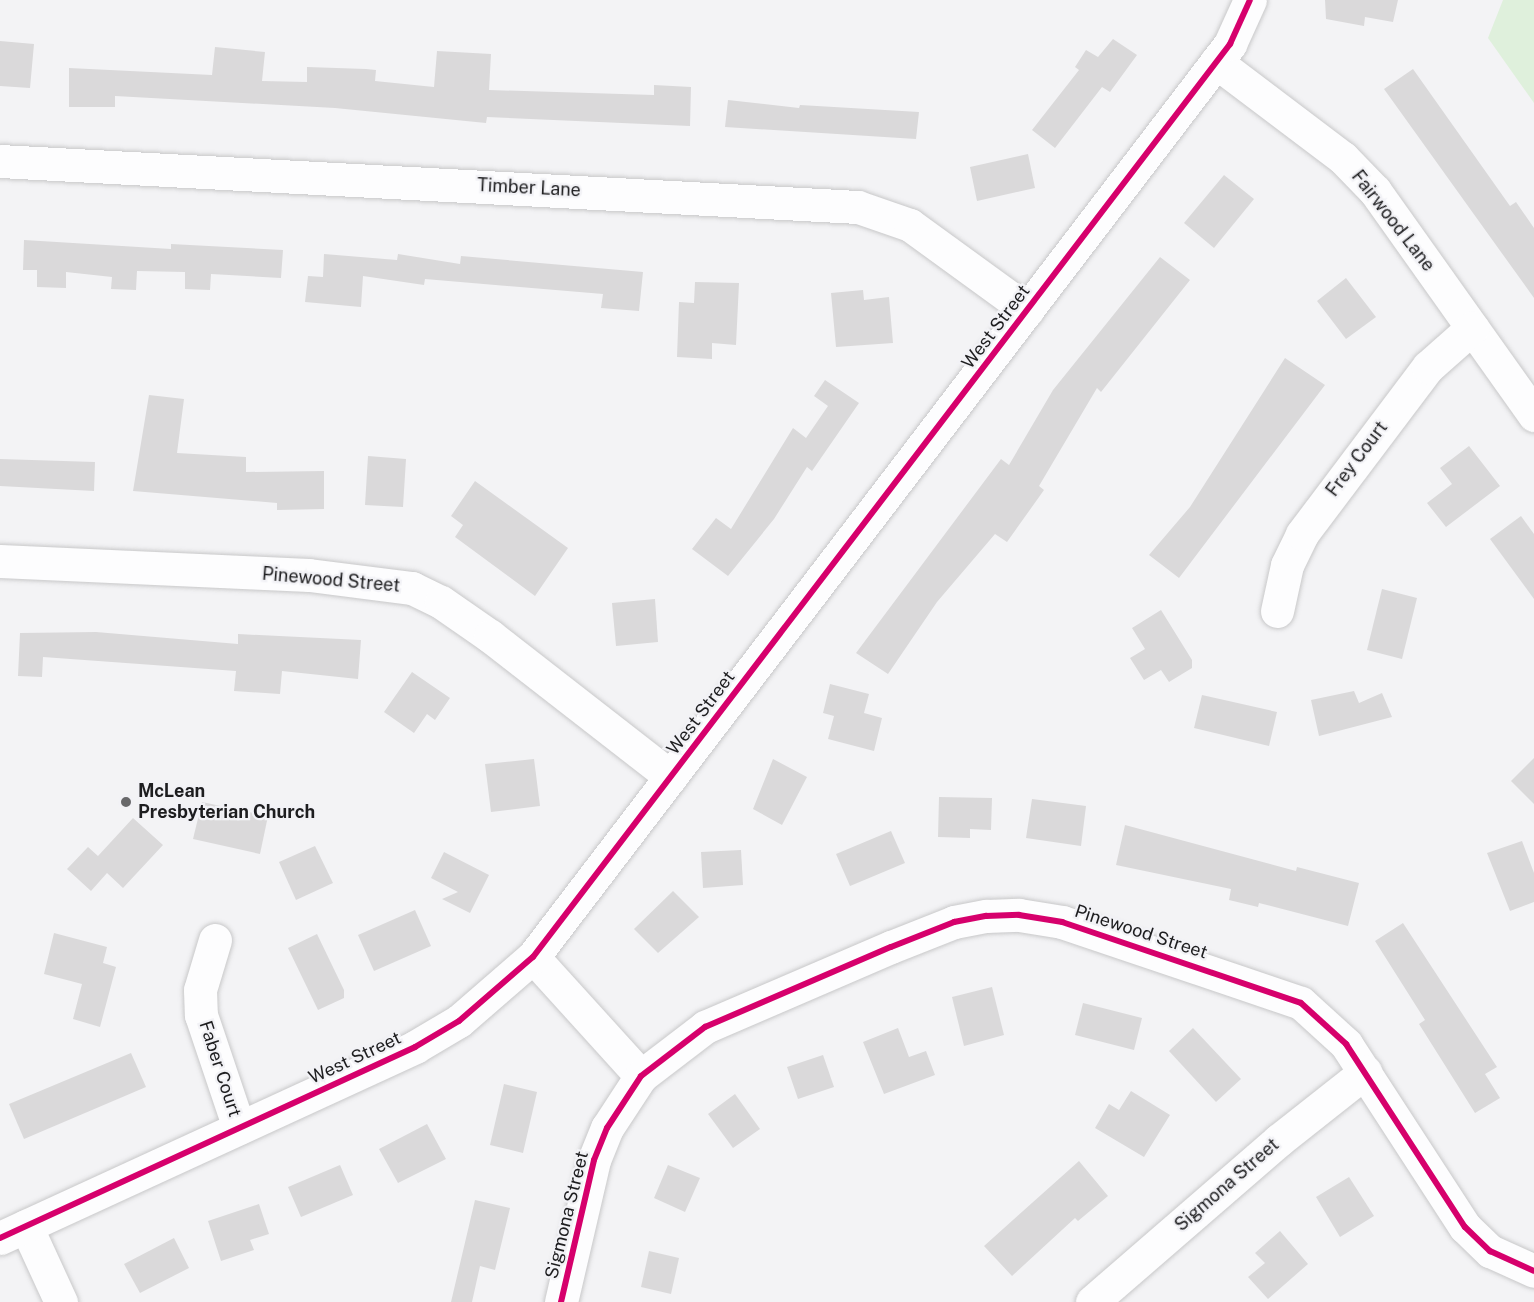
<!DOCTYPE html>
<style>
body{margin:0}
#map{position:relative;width:1534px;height:1302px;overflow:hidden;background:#f3f3f5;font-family:"Public Sans",sans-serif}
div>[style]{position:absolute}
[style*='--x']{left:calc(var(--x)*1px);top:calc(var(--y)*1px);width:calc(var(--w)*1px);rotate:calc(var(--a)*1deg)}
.green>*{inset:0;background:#dff0dc}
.building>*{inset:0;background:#dad9da}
.roads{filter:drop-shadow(0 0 2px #c8c8c9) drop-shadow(0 0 2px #c8c8c9)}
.minor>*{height:33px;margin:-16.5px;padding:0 16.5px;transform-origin:16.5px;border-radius:16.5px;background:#fdfdfe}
.major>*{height:33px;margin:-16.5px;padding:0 16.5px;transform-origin:16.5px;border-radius:16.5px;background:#fdfdfe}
.cycleway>*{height:6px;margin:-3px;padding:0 3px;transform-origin:3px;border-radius:3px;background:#d6006c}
.dots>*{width:16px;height:16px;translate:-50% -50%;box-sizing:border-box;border:3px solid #f2f2f6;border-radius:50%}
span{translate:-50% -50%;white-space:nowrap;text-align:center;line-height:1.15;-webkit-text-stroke:4.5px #f2f2f6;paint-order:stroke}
.street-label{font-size:18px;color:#1d1d1f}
.poi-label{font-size:18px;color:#1d1d1f;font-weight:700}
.left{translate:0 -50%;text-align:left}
</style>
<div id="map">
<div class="green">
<i style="clip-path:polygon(1503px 0,1534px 0,1534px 103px,1488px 38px)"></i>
</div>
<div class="building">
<i style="clip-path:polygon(1325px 0,1398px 0,1393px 22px,1365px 17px,1364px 26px,1326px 19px)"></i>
<i style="clip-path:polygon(1113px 39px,1137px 55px,1110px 92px,1102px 87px,1055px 148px,1032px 130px,1079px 70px,1075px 67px,1086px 50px,1098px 57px)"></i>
<i style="clip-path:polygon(0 41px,34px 44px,30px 88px,0 86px)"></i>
<i style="clip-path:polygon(215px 47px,265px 52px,262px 81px,307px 82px,307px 67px,366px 69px,376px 70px,375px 81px,434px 87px,437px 51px,491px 54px,489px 90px,654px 95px,654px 85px,691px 87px,690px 126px,487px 117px,486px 123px,335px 108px,115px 96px,115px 107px,69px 107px,69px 68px,212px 75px)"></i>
<i style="clip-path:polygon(1413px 69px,1510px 206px,1516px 202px,1534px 228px,1534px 298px,1384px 89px)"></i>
<i style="clip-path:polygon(728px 100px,799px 108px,800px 105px,919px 112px,916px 139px,725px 127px)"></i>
<i style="clip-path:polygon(1028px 154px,1035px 188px,977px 201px,970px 167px)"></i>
<i style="clip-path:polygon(1224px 175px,1254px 199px,1214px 248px,1184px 223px)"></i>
<i style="clip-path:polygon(24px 240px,171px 249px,171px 244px,283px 250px,281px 278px,211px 274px,210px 290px,185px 289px,185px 272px,137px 271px,136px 290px,111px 289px,112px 277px,66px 272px,66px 288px,37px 287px,37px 270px,23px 270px)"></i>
<i style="clip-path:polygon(324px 254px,397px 260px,398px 254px,460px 264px,461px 256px,643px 272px,639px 311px,601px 308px,603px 294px,425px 279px,424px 285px,363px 276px,361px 307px,305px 302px,308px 276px,323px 277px)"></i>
<i style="clip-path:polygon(1160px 257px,1190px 280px,1101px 392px,1097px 388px,1039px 486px,1044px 490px,1007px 542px,995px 534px,937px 602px,888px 674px,856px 653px,1001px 459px,1009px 465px,1053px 390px)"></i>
<i style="clip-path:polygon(1346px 278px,1376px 317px,1346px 339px,1317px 301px)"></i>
<i style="clip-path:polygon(695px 282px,739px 283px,736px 345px,712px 343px,712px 359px,677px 357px,679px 302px,694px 303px)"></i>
<i style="clip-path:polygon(863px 290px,864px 300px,889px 297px,893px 343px,836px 347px,831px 293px)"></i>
<i style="clip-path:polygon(1285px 358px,1325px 385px,1179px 578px,1149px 555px,1190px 507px)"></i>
<i style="clip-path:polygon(825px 380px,859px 403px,812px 471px,807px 467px,774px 519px,728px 576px,692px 549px,716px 518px,731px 529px,793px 428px,806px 438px,828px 406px,814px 396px)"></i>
<i style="clip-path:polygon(149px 395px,184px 399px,177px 453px,246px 457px,246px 472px,324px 471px,324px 509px,277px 510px,277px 503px,133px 491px)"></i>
<i style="clip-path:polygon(1469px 446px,1500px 486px,1446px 527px,1427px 503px,1452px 484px,1440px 468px)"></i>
<i style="clip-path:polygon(368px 456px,406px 459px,403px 507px,365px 505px)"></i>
<i style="clip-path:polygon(0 459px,95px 462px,94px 491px,0 486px)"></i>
<i style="clip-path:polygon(475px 481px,568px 548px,535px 596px,455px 537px,463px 525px,451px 516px)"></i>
<i style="clip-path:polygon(1521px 516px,1534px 534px,1534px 599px,1490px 539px)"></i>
<i style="clip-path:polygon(1382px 589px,1417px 598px,1402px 659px,1367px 650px)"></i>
<i style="clip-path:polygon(655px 599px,658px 642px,616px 646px,612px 603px)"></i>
<i style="clip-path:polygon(1161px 610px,1192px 660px,1192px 668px,1169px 682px,1161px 670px,1144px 680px,1130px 658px,1145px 649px,1132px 628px)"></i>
<i style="clip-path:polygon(96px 632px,238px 644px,238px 634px,361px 640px,358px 679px,282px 671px,280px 694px,234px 691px,236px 671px,43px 657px,42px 677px,18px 676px,20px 633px)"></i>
<i style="clip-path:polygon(412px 672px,450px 698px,435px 720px,427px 714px,414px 733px,384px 712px)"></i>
<i style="clip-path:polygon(830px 684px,869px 694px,864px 713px,882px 718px,874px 751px,828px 739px,834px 716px,823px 713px)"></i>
<i style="clip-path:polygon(1354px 691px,1359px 703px,1382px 693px,1392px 717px,1319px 736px,1311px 700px)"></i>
<i style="clip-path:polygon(1202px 695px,1277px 712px,1269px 746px,1194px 728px)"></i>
<i style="clip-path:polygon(1534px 758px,1534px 804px,1511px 781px)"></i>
<i style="clip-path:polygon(534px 759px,540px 806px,491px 812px,485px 764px)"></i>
<i style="clip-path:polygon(773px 759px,807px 777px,782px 825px,753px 809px)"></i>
<i style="clip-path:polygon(939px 797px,992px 798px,991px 830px,970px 829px,970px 838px,938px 837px)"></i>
<i style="clip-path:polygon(1032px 799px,1086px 806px,1081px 846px,1026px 838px)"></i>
<i style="clip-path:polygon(202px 802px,268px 816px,260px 854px,193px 839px)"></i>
<i style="clip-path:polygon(133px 818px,163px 845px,123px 888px,107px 873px,91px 891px,67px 869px,88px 847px,98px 856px)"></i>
<i style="clip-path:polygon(1125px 825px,1296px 871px,1297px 867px,1359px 883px,1348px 926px,1259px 903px,1258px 907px,1229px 900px,1231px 889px,1116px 865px)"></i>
<i style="clip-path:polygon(891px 831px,905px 863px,850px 886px,836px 854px)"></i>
<i style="clip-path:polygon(1522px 841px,1534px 873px,1534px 902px,1510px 911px,1487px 853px)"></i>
<i style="clip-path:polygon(315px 846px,333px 883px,296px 900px,279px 862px)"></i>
<i style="clip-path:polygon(741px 850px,743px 885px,703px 888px,701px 852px)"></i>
<i style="clip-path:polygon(444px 852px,489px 875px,470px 913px,442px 899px,458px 892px,431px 878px)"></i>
<i style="clip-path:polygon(673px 891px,699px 917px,658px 953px,634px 929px)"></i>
<i style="clip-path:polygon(415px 910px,431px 946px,374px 971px,358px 935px)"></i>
<i style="clip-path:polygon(1403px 923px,1497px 1067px,1485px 1074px,1500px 1098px,1475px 1113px,1419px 1024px,1425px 1020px,1375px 941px)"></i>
<i style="clip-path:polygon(54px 933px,107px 947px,103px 963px,116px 967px,100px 1027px,73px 1019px,82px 984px,44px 974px)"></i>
<i style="clip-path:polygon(317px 934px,344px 990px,344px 998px,318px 1010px,288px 948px)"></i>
<i style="clip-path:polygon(992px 987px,1004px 1035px,964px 1046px,952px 997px)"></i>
<i style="clip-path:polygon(1083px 1003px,1142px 1018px,1134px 1050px,1075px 1035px)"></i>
<i style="clip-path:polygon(898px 1028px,909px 1057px,926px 1051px,935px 1075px,884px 1094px,863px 1042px)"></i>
<i style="clip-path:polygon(1193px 1028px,1241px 1079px,1216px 1102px,1169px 1051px)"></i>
<i style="clip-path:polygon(131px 1053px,146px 1087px,24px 1139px,9px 1104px)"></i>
<i style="clip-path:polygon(823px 1055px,834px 1087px,798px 1099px,787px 1067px)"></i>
<i style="clip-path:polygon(504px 1084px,537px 1092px,523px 1153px,490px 1145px)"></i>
<i style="clip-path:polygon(1131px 1091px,1170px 1115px,1144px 1157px,1095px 1128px,1109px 1104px,1119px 1110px)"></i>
<i style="clip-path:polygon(735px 1094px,760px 1129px,733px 1148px,708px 1114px)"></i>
<i style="clip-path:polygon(427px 1124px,446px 1159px,398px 1183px,379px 1149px)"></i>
<i style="clip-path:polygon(1079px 1161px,1108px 1196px,1078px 1221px,1075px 1218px,1012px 1276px,984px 1246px)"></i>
<i style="clip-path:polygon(340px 1165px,353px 1195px,301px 1217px,288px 1187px)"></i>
<i style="clip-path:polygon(668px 1165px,700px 1178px,685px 1212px,654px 1198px)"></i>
<i style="clip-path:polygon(1349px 1177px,1374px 1216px,1340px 1237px,1316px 1197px)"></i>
<i style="clip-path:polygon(475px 1200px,510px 1208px,495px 1270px,480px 1266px,472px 1302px,451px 1302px)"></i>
<i style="clip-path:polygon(259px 1204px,269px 1234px,250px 1240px,254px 1250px,221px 1261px,208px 1221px)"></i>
<i style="clip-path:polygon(1280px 1231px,1308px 1264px,1268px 1299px,1248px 1277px,1265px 1263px,1255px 1253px)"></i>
<i style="clip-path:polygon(174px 1238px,189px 1268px,140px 1293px,124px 1264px)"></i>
<i style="clip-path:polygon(649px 1251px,679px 1258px,671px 1294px,641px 1287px)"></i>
</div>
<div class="roads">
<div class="minor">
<i style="--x:1216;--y:62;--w:159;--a:37.1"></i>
<i style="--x:1343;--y:158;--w:46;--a:45.9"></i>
<i style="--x:1375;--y:191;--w:275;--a:54.6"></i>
<i style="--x:0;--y:161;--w:859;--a:3.07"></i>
<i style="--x:858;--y:207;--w:55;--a:19.1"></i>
<i style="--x:910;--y:225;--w:145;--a:36"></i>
<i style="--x:0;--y:561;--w:309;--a:2.6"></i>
<i style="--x:309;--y:575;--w:104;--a:7.2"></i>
<i style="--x:412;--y:588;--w:32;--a:26"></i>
<i style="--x:441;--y:602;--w:60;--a:34.8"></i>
<i style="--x:490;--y:636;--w:229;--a:37.9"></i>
<i style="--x:1277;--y:611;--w:47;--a:-77.7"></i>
<i style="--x:1287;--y:565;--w:34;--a:-64"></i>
<i style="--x:1302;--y:534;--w:209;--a:-53"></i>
<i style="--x:1428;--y:367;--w:59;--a:-41.6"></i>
<i style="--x:215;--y:940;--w:52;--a:106.7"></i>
<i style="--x:200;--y:990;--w:25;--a:88"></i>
<i style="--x:201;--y:1015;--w:119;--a:71.4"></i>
<i style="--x:533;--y:957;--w:161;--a:47.8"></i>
<i style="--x:26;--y:1226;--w:84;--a:65.3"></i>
<i style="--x:561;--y:1302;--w:146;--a:-76.9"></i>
<i style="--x:594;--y:1160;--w:35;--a:-68"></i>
<i style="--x:607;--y:1128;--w:62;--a:-56.8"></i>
<i style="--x:641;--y:1076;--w:81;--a:-37.4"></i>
<i style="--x:705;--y:1027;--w:202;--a:-23.3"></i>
<i style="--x:891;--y:947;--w:68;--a:-21.6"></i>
<i style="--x:954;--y:922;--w:33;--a:-11"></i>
<i style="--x:986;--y:916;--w:33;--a:-2"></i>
<i style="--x:1019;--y:915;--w:44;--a:9.2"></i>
<i style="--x:1062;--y:922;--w:252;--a:18.7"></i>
<i style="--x:1301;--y:1003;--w:61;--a:42.3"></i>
<i style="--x:1346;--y:1044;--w:218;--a:57"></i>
<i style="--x:1465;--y:1227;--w:35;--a:44"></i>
<i style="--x:1490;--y:1251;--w:48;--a:24.4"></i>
<i style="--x:1092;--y:1302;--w:247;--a:-40.9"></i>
<i style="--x:1279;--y:1140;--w:110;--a:-38.3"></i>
</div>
<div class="major">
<i style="--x:0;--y:1238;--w:457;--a:-24.7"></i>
<i style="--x:415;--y:1047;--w:51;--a:-30.6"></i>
<i style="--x:459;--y:1021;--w:98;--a:-40.9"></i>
<i style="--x:533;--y:957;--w:1149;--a:-52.64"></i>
<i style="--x:1230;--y:44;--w:48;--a:-65.6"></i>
</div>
</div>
<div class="cycleway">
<i style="--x:0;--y:1238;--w:457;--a:-24.7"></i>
<i style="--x:415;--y:1047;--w:51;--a:-30.6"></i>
<i style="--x:459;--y:1021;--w:98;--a:-40.9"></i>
<i style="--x:533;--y:957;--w:1149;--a:-52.64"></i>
<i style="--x:1230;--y:44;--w:48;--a:-65.6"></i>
<i style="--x:561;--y:1302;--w:146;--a:-76.9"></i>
<i style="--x:594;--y:1160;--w:35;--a:-68"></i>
<i style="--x:607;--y:1128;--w:62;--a:-56.8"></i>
<i style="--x:641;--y:1076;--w:81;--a:-37.4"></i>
<i style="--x:705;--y:1027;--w:202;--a:-23.3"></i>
<i style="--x:891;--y:947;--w:68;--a:-21.6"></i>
<i style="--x:954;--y:922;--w:33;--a:-11"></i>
<i style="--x:986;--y:916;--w:33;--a:-2"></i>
<i style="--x:1019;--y:915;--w:44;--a:9.2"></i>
<i style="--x:1062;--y:922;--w:252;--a:18.7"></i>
<i style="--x:1301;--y:1003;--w:61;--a:42.3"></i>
<i style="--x:1346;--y:1044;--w:218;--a:57"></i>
<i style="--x:1465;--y:1227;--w:35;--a:44"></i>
<i style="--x:1490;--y:1251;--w:48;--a:24.4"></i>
</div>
<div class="dots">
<i style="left:126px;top:802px;background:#68686a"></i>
</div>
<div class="street-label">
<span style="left:529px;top:188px;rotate:3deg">Timber Lane</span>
<span style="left:1393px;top:221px;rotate:52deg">Fairwood Lane</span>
<span style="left:996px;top:327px;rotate:-53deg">West Street</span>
<span style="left:1357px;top:459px;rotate:-53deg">Frey Court</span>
<span style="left:331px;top:580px;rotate:5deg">Pinewood Street</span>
<span style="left:701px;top:713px;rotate:-53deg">West Street</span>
<span style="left:1141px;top:932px;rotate:18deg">Pinewood Street</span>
<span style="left:355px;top:1058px;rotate:-25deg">West Street</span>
<span style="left:220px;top:1069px;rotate:72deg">Faber Court</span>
<span style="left:1227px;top:1185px;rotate:-41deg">Sigmona Street</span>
<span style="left:567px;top:1215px;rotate:-76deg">Sigmona Street</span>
</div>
<div class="poi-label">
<span class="left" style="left:138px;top:802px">McLean<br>Presbyterian Church</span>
</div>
</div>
